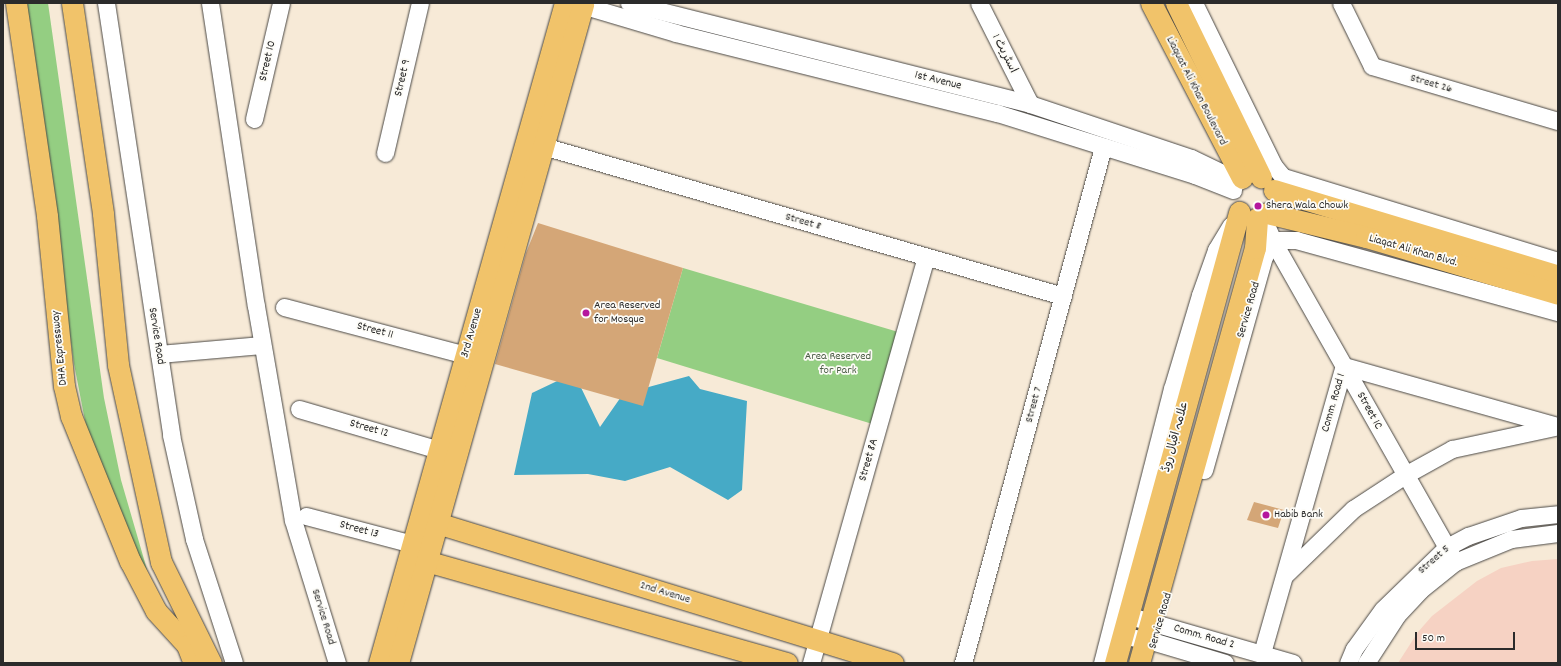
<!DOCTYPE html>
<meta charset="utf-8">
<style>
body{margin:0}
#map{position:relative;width:1561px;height:666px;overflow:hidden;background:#f7ead7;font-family:Dekko,"Playpen Sans Arabic",sans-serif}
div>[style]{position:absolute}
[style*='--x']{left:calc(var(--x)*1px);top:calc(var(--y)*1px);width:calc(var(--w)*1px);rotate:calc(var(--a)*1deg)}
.built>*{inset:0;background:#f6d2c3}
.green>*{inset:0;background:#94ce82}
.water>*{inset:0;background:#46aac6}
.building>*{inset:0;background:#d4a677}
.roads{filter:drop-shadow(0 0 1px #4a4845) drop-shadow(0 0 1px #4a4845)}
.minor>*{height:17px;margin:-8.5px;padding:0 8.5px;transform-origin:8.5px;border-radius:8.5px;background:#fff}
.major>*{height:21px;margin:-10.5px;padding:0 10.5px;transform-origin:10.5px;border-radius:10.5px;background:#f1c36a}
.dots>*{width:11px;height:11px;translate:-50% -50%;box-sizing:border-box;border:2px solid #fdfcf7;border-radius:50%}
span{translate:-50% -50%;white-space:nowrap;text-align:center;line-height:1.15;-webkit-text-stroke:3.5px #fdfcf7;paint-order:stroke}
.street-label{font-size:12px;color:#2b2b2b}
.poi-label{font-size:12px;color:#2b2b2b}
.left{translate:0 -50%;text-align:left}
.park-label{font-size:12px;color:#4a5c45}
.frame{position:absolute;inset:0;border:4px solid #2b2b2b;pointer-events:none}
.scale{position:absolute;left:1415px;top:632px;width:100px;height:18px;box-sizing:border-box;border:2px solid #2b2b2b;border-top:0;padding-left:5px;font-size:12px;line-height:14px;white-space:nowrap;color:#2b2b2b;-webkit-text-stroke:3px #fdfcf7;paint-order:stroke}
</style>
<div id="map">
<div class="built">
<i style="clip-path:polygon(1558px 559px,1558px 663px,1398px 663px,1418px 632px,1432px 616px,1477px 581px,1501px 568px,1532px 561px)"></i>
</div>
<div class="green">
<i style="clip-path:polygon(24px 3px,48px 3px,104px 398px,121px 480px,148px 573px,138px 555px,87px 431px,74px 364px)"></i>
<i style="clip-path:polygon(683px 268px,905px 334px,879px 426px,657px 358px)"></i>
</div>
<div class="water">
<i style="clip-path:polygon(574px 373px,600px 427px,623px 394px,689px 376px,700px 389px,747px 401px,742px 490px,728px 500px,670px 467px,625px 481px,588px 474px,514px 475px,532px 393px)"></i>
</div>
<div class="building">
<i style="clip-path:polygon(538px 223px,683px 268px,643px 406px,495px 364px,526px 253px)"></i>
<i style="clip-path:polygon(1254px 502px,1284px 510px,1278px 528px,1247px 520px)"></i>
</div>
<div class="roads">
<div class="minor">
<i style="--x:106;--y:3;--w:437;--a:81.4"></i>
<i style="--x:171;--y:435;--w:107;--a:77.5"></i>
<i style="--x:194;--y:539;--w:130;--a:72.1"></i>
<i style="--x:210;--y:3;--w:306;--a:81.4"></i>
<i style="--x:256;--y:306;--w:217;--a:80.2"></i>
<i style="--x:293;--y:520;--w:150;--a:72.9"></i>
<i style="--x:575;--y:3;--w:105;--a:16.5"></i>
<i style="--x:676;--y:33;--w:331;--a:14"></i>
<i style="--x:997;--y:113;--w:207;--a:17.4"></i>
<i style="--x:1195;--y:175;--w:41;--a:21.5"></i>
<i style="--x:629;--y:3;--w:414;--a:14.1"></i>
<i style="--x:1030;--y:104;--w:170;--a:18.5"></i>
<i style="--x:1191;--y:158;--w:53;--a:25.6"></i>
<i style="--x:979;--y:3;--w:113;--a:63.2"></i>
<i style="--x:1194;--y:3;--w:182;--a:63.9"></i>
<i style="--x:1274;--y:166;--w:14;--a:51"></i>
<i style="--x:1283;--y:177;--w:288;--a:17"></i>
<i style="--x:1341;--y:3;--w:70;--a:63.8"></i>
<i style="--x:1372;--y:66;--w:194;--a:16.5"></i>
<i style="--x:254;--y:119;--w:119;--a:-76.9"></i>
<i style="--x:543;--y:146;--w:541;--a:16.09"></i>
<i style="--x:385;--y:153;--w:154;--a:-76.9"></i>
<i style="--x:1262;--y:216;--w:30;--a:66"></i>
<i style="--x:1274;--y:243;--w:367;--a:60.4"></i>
<i style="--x:284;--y:307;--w:188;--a:14.8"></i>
<i style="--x:159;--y:354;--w:103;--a:-5"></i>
<i style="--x:299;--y:409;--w:146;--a:16.3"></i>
<i style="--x:1204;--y:470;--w:221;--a:-74.3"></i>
<i style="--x:1264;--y:257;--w:11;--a:-63"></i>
<i style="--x:1269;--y:247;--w:12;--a:-35"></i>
<i style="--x:1279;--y:240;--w:17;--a:0"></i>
<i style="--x:1296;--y:240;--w:272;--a:15.4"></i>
<i style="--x:306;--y:516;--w:111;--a:14.7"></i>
<i style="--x:1285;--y:575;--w:95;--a:-44.1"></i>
<i style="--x:1353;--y:509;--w:62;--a:-33.2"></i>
<i style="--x:1405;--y:475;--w:54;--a:-29"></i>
<i style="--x:1452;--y:449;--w:105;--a:-12.1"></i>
<i style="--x:1116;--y:612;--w:184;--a:16.1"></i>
<i style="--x:1111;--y:633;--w:45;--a:11.6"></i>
<i style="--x:1155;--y:642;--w:73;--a:16.7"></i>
<i style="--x:1262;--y:653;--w:298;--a:-74.1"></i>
<i style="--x:1344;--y:366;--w:222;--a:15.7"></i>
<i style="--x:811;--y:663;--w:422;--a:-74.2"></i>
<i style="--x:963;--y:663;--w:535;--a:-74.82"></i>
<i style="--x:1102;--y:663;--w:283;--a:-75.7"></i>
<i style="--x:1172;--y:389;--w:98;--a:-73.4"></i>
<i style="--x:1200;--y:295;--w:48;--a:-70.4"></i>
<i style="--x:1216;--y:250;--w:29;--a:-59"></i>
<i style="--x:1348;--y:663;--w:15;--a:-67"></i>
<i style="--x:1354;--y:649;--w:49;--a:-54.1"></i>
<i style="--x:1383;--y:609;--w:89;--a:-44.1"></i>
<i style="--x:1447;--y:547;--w:24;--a:-28"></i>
<i style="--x:1468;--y:536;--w:56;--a:-18.8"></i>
<i style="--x:1521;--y:518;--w:37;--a:-6"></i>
<i style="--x:1366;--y:663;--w:57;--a:-57.1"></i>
<i style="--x:1397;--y:615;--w:34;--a:-47"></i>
<i style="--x:1420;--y:590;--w:45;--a:-38.7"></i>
<i style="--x:1455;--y:562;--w:61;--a:-22.3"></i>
<i style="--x:1511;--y:539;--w:47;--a:-7.3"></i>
</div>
<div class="major">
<i style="--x:16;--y:3;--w:215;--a:81.7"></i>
<i style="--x:47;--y:216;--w:171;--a:84.3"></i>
<i style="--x:64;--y:386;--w:31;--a:77"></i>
<i style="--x:71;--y:416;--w:157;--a:67.9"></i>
<i style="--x:130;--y:561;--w:56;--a:62.5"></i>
<i style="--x:156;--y:611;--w:46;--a:47.6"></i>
<i style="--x:187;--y:645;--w:19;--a:69"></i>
<i style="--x:72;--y:3;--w:213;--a:81.6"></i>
<i style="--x:103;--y:214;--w:152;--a:84.3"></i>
<i style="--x:118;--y:365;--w:202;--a:77.7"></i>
<i style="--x:161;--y:562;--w:113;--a:63.7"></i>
<i style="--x:1151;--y:3;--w:197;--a:62.5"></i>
<i style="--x:1176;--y:3;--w:194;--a:64"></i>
<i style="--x:1274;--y:190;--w:297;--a:16.8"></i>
<i style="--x:1267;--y:213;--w:102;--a:13.6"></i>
<i style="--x:1366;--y:237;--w:200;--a:16.5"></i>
<i style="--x:437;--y:523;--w:477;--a:17.1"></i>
<i style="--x:426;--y:561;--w:375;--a:15.8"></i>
<i style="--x:379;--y:663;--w:686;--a:-74.26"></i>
<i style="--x:398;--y:663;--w:684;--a:-74.3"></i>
<i style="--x:1115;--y:663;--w:468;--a:-74.6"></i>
<i style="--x:1139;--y:663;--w:431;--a:-74.4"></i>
<i style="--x:1255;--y:248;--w:30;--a:-86"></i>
</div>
</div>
<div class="dots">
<i style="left:1258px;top:206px;background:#b5179e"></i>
<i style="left:586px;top:313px;background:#b5179e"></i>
<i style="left:1266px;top:515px;background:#b5179e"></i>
</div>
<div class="street-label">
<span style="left:1004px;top:54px;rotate:63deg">اسٹریٹ 1</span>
<span style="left:268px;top:61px;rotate:-77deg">Street 10</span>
<span style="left:403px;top:78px;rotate:-77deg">Street 9</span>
<span style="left:938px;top:81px;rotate:14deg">1st Avenue</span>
<span style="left:1431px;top:84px;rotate:16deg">Street 26</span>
<span style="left:1196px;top:91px;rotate:63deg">Liaquat Ali Khan Boulevard</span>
<span style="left:803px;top:222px;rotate:16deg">Street 8</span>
<span style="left:1413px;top:251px;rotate:16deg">Liaqat Ali Khan Blvd.</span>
<span style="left:1249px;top:310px;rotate:-74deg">Service Road</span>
<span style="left:375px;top:331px;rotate:15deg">Street 11</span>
<span style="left:472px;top:333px;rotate:-74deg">3rd Avenue</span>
<span style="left:156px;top:336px;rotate:81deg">Service Road</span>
<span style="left:60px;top:348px;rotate:-96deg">DHA Expressway</span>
<span style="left:1334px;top:403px;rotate:-74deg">Comm. Road 1</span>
<span style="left:1034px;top:405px;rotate:-75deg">Street 7</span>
<span style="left:1369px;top:411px;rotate:61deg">Street 1C</span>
<span style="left:369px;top:429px;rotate:16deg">Street 12</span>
<span style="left:1176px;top:437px;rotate:-75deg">علامہ اقبال روڈ</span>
<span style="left:869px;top:460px;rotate:-74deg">Street 8A</span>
<span style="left:359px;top:530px;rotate:15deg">Street 13</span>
<span style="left:1434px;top:560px;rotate:-41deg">Street 5</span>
<span style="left:665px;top:593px;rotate:17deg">2nd Avenue</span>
<span style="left:323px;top:617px;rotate:73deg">Service Road</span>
<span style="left:1161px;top:621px;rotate:-74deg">Service Road</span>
<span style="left:1204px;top:637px;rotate:16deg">Comm. Road 2</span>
</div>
<div class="poi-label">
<span class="left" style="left:1266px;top:206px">Shera Wala Chowk</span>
<span class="left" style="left:594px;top:313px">Area Reserved<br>for Mosque</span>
<span class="left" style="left:1274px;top:515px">Habib Bank</span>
</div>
<div class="park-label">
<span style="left:838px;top:364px">Area Reserved<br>for Park</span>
</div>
<div class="frame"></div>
<div class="scale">50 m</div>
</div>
